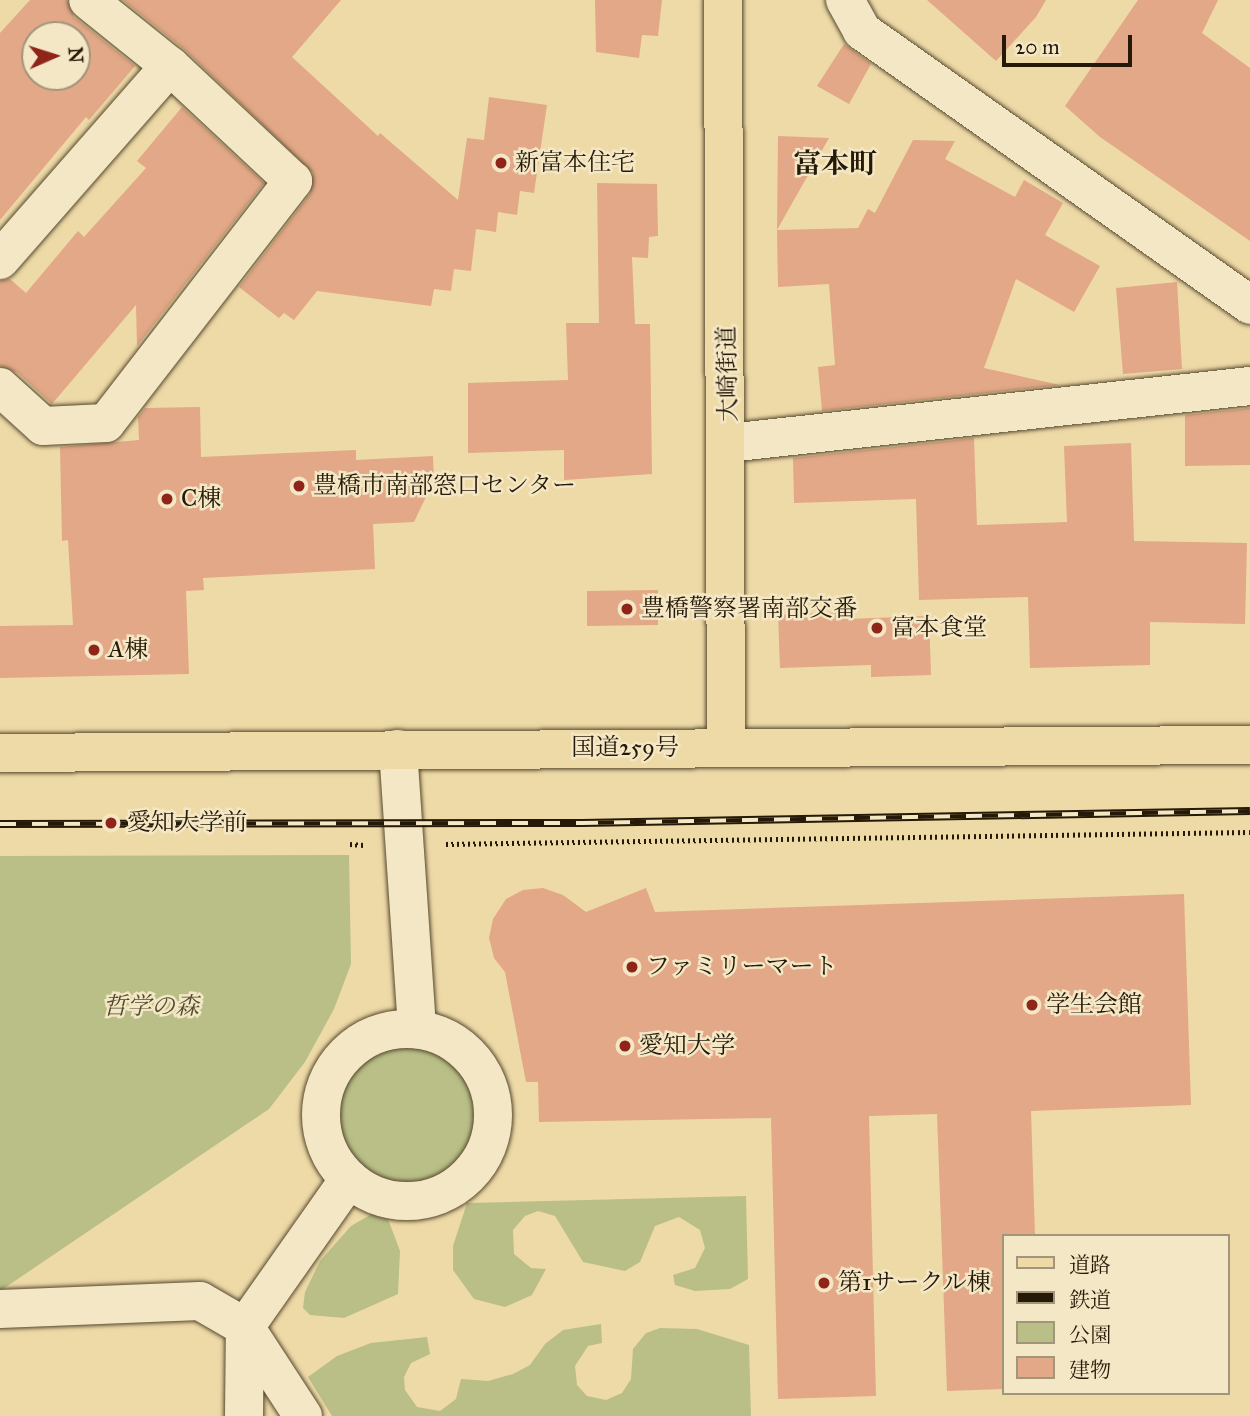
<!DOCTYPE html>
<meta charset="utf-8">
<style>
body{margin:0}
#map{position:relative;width:1250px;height:1416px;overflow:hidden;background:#eedaa7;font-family:"IM FELL Great Primer","Noto Serif JP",serif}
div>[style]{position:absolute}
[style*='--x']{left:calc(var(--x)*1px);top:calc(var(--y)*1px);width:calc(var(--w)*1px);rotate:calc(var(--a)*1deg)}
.green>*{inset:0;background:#b9bf87}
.round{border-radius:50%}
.building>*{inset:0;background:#e2a887}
.path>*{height:4.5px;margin-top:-2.25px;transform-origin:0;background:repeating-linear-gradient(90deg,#251907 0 2px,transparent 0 5.5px)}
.roads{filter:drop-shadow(0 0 2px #57492f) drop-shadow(0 0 2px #57492f)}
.minor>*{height:38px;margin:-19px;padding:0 19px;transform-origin:19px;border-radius:19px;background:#f4e7c6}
.minor>.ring{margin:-19px;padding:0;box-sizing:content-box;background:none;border:38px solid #f4e7c6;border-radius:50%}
.major>*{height:38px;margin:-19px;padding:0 19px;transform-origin:19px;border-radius:19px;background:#eedaa7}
.highway>*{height:38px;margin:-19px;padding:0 19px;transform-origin:19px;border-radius:19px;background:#eedaa7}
.rail>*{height:8px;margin-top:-4px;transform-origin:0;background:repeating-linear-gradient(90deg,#f4e7c6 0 16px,#251907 0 32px);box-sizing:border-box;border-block:2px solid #251907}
.dots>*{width:19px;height:19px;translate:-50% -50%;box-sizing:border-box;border:4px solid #f4e7c6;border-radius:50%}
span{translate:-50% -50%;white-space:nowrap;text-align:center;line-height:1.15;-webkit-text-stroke:5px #f4e7c6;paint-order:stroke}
.poi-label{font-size:24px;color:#251907}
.left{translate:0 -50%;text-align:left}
.street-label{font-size:24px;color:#251907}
.park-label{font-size:24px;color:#514b2d;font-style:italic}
.quarter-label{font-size:28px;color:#251907;font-weight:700}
.legend{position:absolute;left:1002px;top:1234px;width:228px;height:161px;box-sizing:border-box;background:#f4e7c6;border:2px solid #a1957a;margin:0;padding:9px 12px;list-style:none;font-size:21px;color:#251907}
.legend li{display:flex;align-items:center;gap:14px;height:35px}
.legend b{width:35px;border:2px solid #a1957a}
.north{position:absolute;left:21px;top:21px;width:70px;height:70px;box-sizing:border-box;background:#f4e7c6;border:2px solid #a1957a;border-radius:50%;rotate:87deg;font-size:19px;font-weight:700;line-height:28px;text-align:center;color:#251907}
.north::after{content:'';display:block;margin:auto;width:24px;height:32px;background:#8f2418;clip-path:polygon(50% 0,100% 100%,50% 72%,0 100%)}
.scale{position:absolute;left:1002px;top:35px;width:130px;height:32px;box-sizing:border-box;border:4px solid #251907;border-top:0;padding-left:9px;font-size:21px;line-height:24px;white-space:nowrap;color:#251907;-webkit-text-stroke:5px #f4e7c6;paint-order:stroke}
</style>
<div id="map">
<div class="green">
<i style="clip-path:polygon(349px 855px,351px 964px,334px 1009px,305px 1062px,269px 1109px,0 1291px,0 856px)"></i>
<i class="round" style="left:338px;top:1046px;width:140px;height:140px"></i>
<i style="clip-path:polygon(746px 1196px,748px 1279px,730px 1289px,695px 1291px,675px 1285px,673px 1275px,695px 1268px,705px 1248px,700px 1230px,679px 1217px,655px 1226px,640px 1262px,625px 1271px,583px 1262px,555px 1216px,538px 1211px,525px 1216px,513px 1230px,514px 1254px,531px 1268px,546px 1269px,532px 1295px,505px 1307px,474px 1299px,453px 1270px,453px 1246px,467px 1203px)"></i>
<i style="clip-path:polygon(377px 1211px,388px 1219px,400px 1251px,398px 1294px,344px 1318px,310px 1315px,303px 1308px,305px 1292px,320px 1261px,351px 1226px)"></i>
<i style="clip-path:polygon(601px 1324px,602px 1343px,588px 1346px,575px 1366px,577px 1385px,587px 1396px,606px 1400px,622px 1393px,631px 1379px,633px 1349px,646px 1333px,660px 1328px,697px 1329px,749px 1345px,751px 1416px,332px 1416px,308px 1377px,337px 1356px,371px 1343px,427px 1337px,430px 1354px,411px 1363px,404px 1377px,405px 1390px,417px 1407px,440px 1411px,456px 1399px,461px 1379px,488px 1381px,513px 1374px,530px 1365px,545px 1344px,563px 1330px)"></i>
</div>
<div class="building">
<i style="clip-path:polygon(evenodd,30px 0,67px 0,74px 17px,135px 66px,89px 120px,86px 117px,0 220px,0 33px,30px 0,35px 35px,77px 35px,77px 77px,35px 77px,35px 35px)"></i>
<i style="clip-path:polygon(123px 0,341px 0,292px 57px,378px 136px,380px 133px,458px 200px,467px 138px,484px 140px,489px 97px,547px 105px,534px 193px,520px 191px,517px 215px,498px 212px,496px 232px,476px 229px,471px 271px,454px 269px,451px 291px,434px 289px,431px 306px,317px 291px,294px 320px,284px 313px,279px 318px,239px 287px,310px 194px,313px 173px,185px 50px)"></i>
<i style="clip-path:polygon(595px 0,662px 0,658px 36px,642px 35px,639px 58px,596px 52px)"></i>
<i style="clip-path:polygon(927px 0,1046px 0,1036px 17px,996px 61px)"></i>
<i style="clip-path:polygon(1138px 0,1218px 0,1202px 33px,1250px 68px,1250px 241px,1100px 137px,1065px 106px)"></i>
<i style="clip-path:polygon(844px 44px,871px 64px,849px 104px,817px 86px)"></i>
<i style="clip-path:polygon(182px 107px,264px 183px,137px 346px,136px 305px,52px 404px,18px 373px,0 366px,0 281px,10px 279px,26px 293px,78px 231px,84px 237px,146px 168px,137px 161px)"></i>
<i style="clip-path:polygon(778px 136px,829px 138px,777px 230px,858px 228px,868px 209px,875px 213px,913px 140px,955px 141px,945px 159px,1015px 197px,1024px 180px,1063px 203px,1045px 235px,1100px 266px,1074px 312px,1016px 279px,984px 368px,1060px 385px,822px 411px,818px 367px,835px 365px,829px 284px,778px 287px,777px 231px)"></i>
<i style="clip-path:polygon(597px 183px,657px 184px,658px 236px,649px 237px,648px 258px,632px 257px,635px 324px,650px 324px,652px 474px,564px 480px,564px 450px,468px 453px,468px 383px,568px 380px,566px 323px,599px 323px)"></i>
<i style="clip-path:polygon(1177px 282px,1182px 369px,1123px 374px,1116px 288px)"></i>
<i style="clip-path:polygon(200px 407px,201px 457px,356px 450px,356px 460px,433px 456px,434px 480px,414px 522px,373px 524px,375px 569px,203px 578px,204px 590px,186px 591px,189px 674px,0 678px,0 626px,73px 625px,68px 540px,62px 541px,60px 447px,139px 440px,138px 417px,145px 408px)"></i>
<i style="clip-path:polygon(1250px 408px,1250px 465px,1185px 466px,1185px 415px)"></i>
<i style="clip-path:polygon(974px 438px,977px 525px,1067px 522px,1064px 446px,1131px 443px,1134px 541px,1247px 543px,1245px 624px,1150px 622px,1150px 665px,1030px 668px,1028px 597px,919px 600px,916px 499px,794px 503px,793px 458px)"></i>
<i style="clip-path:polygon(658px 590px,658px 625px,587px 626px,587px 591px)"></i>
<i style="clip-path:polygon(846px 612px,846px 619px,929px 616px,931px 675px,871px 677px,871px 665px,780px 668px,778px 615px)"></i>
<i style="clip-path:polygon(543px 888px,563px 895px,586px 912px,646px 888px,655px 912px,1184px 894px,1191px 1105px,1031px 1111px,1035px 1236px,1003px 1236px,1003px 1389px,947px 1391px,937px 1114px,869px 1116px,876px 1396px,778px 1399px,771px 1118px,539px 1122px,538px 1082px,526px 1082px,505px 972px,494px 958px,489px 938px,493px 919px,506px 899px,523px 890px)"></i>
</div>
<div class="path">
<i style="--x:350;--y:844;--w:14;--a:4"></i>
<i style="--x:446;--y:844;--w:804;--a:-0.86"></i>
</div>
<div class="roads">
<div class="minor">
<i style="--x:845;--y:0;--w:35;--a:61"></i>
<i style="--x:862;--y:31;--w:475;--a:35.2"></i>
<i style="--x:0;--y:260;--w:258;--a:-48.8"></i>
<i style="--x:0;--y:387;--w:58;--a:42.2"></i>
<i style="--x:43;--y:426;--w:63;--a:-2.7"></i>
<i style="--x:106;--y:423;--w:306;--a:-52.3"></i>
<i style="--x:293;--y:181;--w:168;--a:-136.9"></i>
<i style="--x:170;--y:66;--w:105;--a:-141.2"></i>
<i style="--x:728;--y:443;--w:525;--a:-6.23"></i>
<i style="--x:398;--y:749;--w:281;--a:86.1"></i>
<i class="ring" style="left:321px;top:1029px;width:134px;height:134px"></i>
<i style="--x:0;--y:1309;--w:200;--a:-2.3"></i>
<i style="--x:200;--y:1301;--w:52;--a:30"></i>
<i style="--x:245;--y:1327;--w:106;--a:56.9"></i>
<i style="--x:244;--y:1416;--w:89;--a:-89.4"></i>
<i style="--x:245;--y:1327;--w:181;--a:-54.9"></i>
</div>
<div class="major">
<i style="--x:723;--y:0;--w:748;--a:89.77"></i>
</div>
<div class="highway">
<i style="--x:0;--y:753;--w:1250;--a:-0.37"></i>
</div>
</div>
<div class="rail">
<i style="--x:0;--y:824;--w:582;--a:-0.1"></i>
<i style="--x:582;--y:823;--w:668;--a:-1.03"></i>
</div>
<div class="dots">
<i style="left:501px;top:163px;background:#8f2418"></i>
<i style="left:299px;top:486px;background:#8f2418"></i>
<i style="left:167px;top:499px;background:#8f2418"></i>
<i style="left:627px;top:609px;background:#8f2418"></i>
<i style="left:877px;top:628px;background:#8f2418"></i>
<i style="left:94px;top:650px;background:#8f2418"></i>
<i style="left:111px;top:823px;background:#8f2418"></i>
<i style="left:632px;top:967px;background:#8f2418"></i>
<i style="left:1032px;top:1005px;background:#8f2418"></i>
<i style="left:625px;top:1046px;background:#8f2418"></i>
<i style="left:824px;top:1283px;background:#8f2418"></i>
</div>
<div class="poi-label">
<span class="left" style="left:515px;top:163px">新富本住宅</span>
<span class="left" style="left:313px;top:486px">豊橋市南部窓口センター</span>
<span class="left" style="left:181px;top:499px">C棟</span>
<span class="left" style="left:641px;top:609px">豊橋警察署南部交番</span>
<span class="left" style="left:891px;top:628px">富本食堂</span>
<span class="left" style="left:108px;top:650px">A棟</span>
<span class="left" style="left:127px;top:823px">愛知大学前</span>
<span class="left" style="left:646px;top:967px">ファミリーマート</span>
<span class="left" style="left:1046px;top:1005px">学生会館</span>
<span class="left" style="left:639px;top:1046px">愛知大学</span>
<span class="left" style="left:838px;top:1283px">第1サークル棟</span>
</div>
<div class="street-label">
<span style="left:728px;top:374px;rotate:-91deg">大崎街道</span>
<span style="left:625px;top:748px">国道259号</span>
</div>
<div class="park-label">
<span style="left:151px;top:1007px">哲学の森</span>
</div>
<div class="quarter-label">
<span style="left:835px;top:164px">富本町</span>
</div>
<ul class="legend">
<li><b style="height:9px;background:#eedaa7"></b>道路</li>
<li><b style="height:9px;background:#251907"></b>鉄道</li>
<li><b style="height:19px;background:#b9bf87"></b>公園</li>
<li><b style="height:19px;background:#e2a887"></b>建物</li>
</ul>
<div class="north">N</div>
<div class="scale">20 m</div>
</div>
